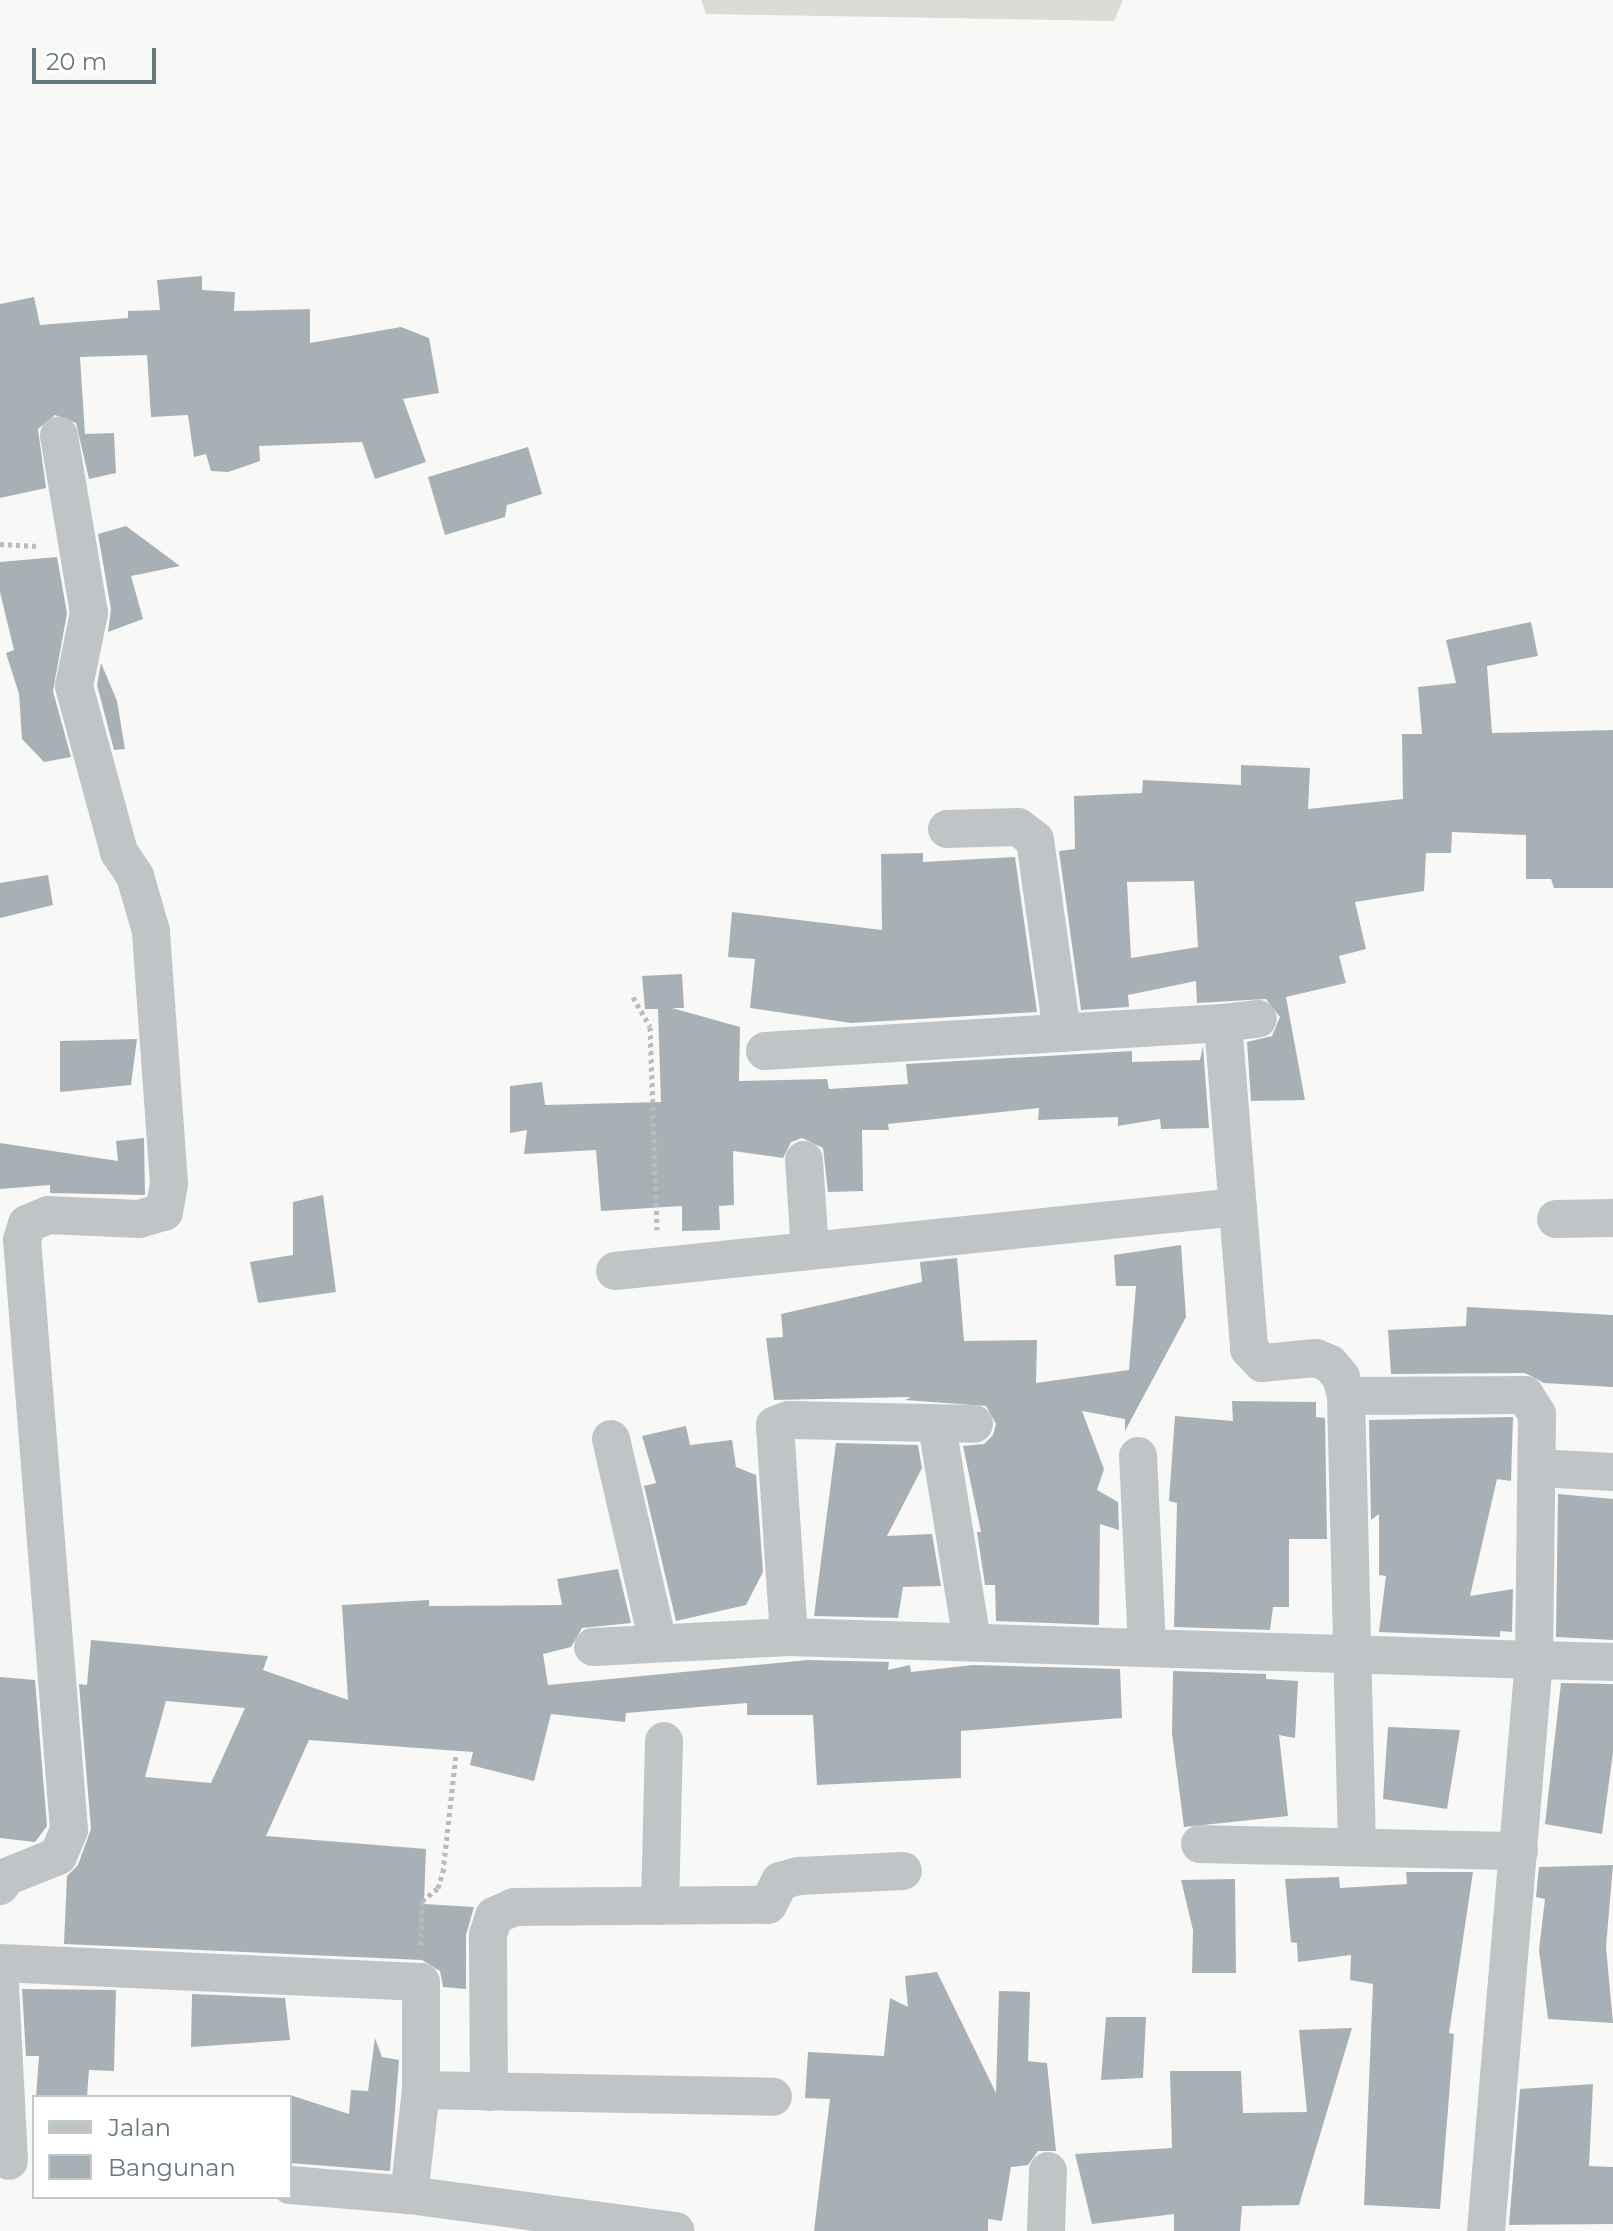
<!DOCTYPE html>
<style>
body{margin:0}
#map{position:relative;width:1613px;height:2231px;overflow:hidden;background:#f8f8f6;font-family:Montserrat,sans-serif}
div>[style]{position:absolute}
[style*='--x']{left:calc(var(--x)*1px);top:calc(var(--y)*1px);width:calc(var(--w)*1px);rotate:calc(var(--a)*1deg)}
.green>*{inset:0;background:#d9ddd5}
.building>*{inset:0;background:#a7b1b5}
.path>*{height:5px;margin-top:-2.5px;transform-origin:0;background:repeating-linear-gradient(90deg,#b8bcbe 0 4px,transparent 0 8px)}
.minor>*{height:38px;margin:-19px;padding:0 19px;transform-origin:19px;border-radius:19px;background:#bfc5c7}
span{translate:-50% -50%;white-space:nowrap;text-align:center;line-height:1.15;-webkit-text-stroke:8px #fff;paint-order:stroke}
.legend{position:absolute;left:32px;top:2095px;width:260px;height:104px;box-sizing:border-box;background:#fff;border:2px solid #c1c9cc;margin:0;padding:10px 14px;list-style:none;font-size:24px;color:#65777f}
.legend li{display:flex;align-items:center;gap:16px;height:40px}
.legend b{width:40px;border:2px solid #c1c9cc}
.scale{position:absolute;left:32px;top:48px;width:124px;height:36px;box-sizing:border-box;border:4px solid #65777f;border-top:0;padding-left:10px;font-size:24px;line-height:28px;white-space:nowrap;color:#65777f;-webkit-text-stroke:6px #fff;paint-order:stroke}
</style>
<div id="map">
<div class="green">
<i style="clip-path:polygon(701px 0,1123px 0,1114px 21px,706px 14px)"></i>
</div>
<div class="building">
<i style="clip-path:polygon(202px 276px,202px 290px,235px 292px,234px 311px,310px 309px,310px 343px,401px 327px,429px 338px,439px 393px,403px 399px,426px 462px,375px 479px,362px 442px,259px 446px,260px 461px,228px 472px,211px 471px,206px 454px,194px 457px,188px 415px,151px 417px,147px 355px,80px 357px,85px 434px,114px 433px,116px 473px,89px 479px,76px 423px,55px 415px,38px 429px,46px 488px,0 498px,0 304px,34px 297px,40px 325px,128px 318px,128px 311px,160px 310px,157px 280px)"></i>
<i style="clip-path:polygon(528px 447px,542px 494px,507px 505px,505px 517px,445px 535px,428px 477px)"></i>
<i style="clip-path:polygon(126px 526px,180px 566px,131px 576px,143px 619px,108px 632px,111px 609px,98px 534px)"></i>
<i style="clip-path:polygon(57px 557px,67px 613px,53px 691px,71px 757px,44px 762px,22px 739px,19px 694px,6px 653px,14px 650px,0 592px,0 562px)"></i>
<i style="clip-path:polygon(evenodd,1531px 622px,1538px 656px,1487px 666px,1492px 733px,1613px 730px,1613px 888px,1554px 888px,1551px 879px,1526px 879px,1526px 835px,1452px 832px,1451px 853px,1426px 853px,1424px 891px,1355px 902px,1366px 949px,1339px 956px,1346px 983px,1286px 997px,1305px 1100px,1251px 1101px,1247px 1042px,1272px 1036px,1280px 1017px,1266px 999px,1197px 1003px,1196px 981px,1128px 995px,1129px 1007px,1081px 1010px,1059px 851px,1075px 849px,1074px 796px,1142px 793px,1143px 780px,1241px 785px,1241px 765px,1310px 768px,1308px 809px,1403px 799px,1402px 734px,1422px 734px,1418px 687px,1456px 683px,1446px 640px,1531px 622px,1194px 881px,1198px 947px,1131px 958px,1127px 882px,1194px 881px)"></i>
<i style="clip-path:polygon(101px 663px,117px 701px,125px 749px,114px 750px,97px 685px)"></i>
<i style="clip-path:polygon(923px 853px,923px 862px,1015px 857px,1037px 1012px,851px 1023px,750px 1008px,755px 959px,728px 957px,732px 912px,882px 930px,881px 854px)"></i>
<i style="clip-path:polygon(48px 875px,53px 905px,0 918px,0 883px)"></i>
<i style="clip-path:polygon(682px 974px,684px 1008px,672px 1008px,740px 1027px,739px 1081px,827px 1079px,829px 1089px,908px 1084px,906px 1064px,1132px 1051px,1132px 1062px,1200px 1060px,1203px 1046px,1209px 1128px,1161px 1129px,1160px 1119px,1118px 1126px,1118px 1117px,1038px 1120px,1039px 1108px,888px 1124px,889px 1130px,862px 1130px,863px 1191px,828px 1192px,823px 1148px,802px 1138px,791px 1142px,783px 1158px,733px 1151px,734px 1205px,719px 1206px,720px 1230px,682px 1231px,682px 1206px,601px 1211px,596px 1150px,524px 1154px,527px 1130px,510px 1133px,510px 1086px,542px 1082px,545px 1105px,661px 1102px,658px 1009px,645px 1009px,642px 976px)"></i>
<i style="clip-path:polygon(137px 1039px,131px 1085px,60px 1092px,60px 1041px)"></i>
<i style="clip-path:polygon(144px 1138px,145px 1195px,50px 1193px,50px 1185px,0 1189px,0 1143px,118px 1161px,116px 1141px)"></i>
<i style="clip-path:polygon(323px 1195px,336px 1292px,258px 1303px,250px 1262px,293px 1255px,293px 1202px)"></i>
<i style="clip-path:polygon(1181px 1245px,1186px 1317px,1125px 1431px,1125px 1419px,1082px 1411px,1104px 1469px,1097px 1490px,1118px 1502px,1119px 1530px,1100px 1524px,1099px 1625px,996px 1621px,995px 1585px,985px 1585px,977px 1532px,981px 1532px,963px 1446px,984px 1444px,993px 1435px,996px 1424px,986px 1406px,905px 1400px,911px 1397px,774px 1400px,766px 1338px,783px 1337px,781px 1314px,922px 1282px,920px 1262px,957px 1258px,964px 1341px,1037px 1340px,1036px 1383px,1129px 1370px,1136px 1286px,1116px 1286px,1114px 1255px)"></i>
<i style="clip-path:polygon(1467px 1307px,1613px 1315px,1613px 1387px,1544px 1383px,1525px 1373px,1391px 1374px,1388px 1330px,1466px 1326px)"></i>
<i style="clip-path:polygon(1232px 1401px,1316px 1402px,1316px 1417px,1325px 1418px,1327px 1539px,1289px 1539px,1289px 1607px,1273px 1607px,1270px 1630px,1174px 1627px,1177px 1503px,1169px 1501px,1175px 1416px,1233px 1421px)"></i>
<i style="clip-path:polygon(1513px 1417px,1511px 1481px,1497px 1479px,1470px 1596px,1513px 1589px,1512px 1632px,1500px 1631px,1500px 1637px,1379px 1632px,1386px 1576px,1379px 1575px,1379px 1514px,1371px 1520px,1369px 1420px)"></i>
<i style="clip-path:polygon(686px 1426px,690px 1445px,732px 1440px,736px 1467px,756px 1475px,763px 1572px,746px 1605px,676px 1621px,644px 1486px,656px 1483px,642px 1436px)"></i>
<i style="clip-path:polygon(836px 1443px,918px 1445px,922px 1468px,887px 1536px,932px 1534px,941px 1586px,903px 1587px,898px 1618px,814px 1616px)"></i>
<i style="clip-path:polygon(1558px 1494px,1613px 1499px,1613px 1640px,1556px 1637px)"></i>
<i style="clip-path:polygon(evenodd,618px 1569px,631px 1623px,582px 1628px,571px 1647px,543px 1654px,548px 1685px,808px 1660px,889px 1662px,888px 1670px,910px 1665px,911px 1672px,973px 1665px,1120px 1669px,1122px 1718px,961px 1731px,961px 1778px,817px 1785px,813px 1715px,747px 1715px,747px 1703px,626px 1713px,625px 1722px,551px 1714px,534px 1781px,470px 1765px,473px 1752px,309px 1740px,266px 1836px,426px 1849px,424px 1904px,474px 1907px,466px 1935px,466px 1989px,443px 1987px,440px 1971px,422px 1960px,64px 1944px,67px 1876px,78px 1865px,91px 1829px,79px 1684px,87px 1685px,91px 1640px,268px 1656px,263px 1670px,348px 1700px,342px 1605px,429px 1600px,429px 1606px,562px 1605px,557px 1579px,618px 1569px,166px 1701px,245px 1708px,211px 1783px,145px 1777px,166px 1701px)"></i>
<i style="clip-path:polygon(1173px 1671px,1266px 1674px,1266px 1679px,1298px 1681px,1295px 1738px,1279px 1735px,1288px 1816px,1184px 1827px,1172px 1734px)"></i>
<i style="clip-path:polygon(0 1677px,35px 1680px,47px 1826px,35px 1842px,0 1838px)"></i>
<i style="clip-path:polygon(1561px 1683px,1613px 1684px,1613px 1752px,1602px 1834px,1545px 1824px)"></i>
<i style="clip-path:polygon(1388px 1727px,1460px 1730px,1447px 1809px,1383px 1799px)"></i>
<i style="clip-path:polygon(1613px 1865px,1606px 1947px,1613px 2023px,1548px 2019px,1539px 1950px,1545px 1899px,1536px 1897px,1539px 1867px)"></i>
<i style="clip-path:polygon(1406px 1872px,1473px 1872px,1449px 2033px,1454px 2034px,1440px 2209px,1364px 2205px,1373px 1984px,1350px 1980px,1351px 1955px,1298px 1962px,1297px 1943px,1291px 1942px,1285px 1879px,1339px 1877px,1340px 1888px,1407px 1884px)"></i>
<i style="clip-path:polygon(1235px 1879px,1236px 1973px,1192px 1973px,1193px 1930px,1181px 1880px)"></i>
<i style="clip-path:polygon(937px 1972px,996px 2093px,999px 1991px,1030px 1992px,1028px 2061px,1047px 2063px,1056px 2151px,1038px 2151px,1028px 2165px,1011px 2167px,1002px 2221px,988px 2219px,988px 2231px,814px 2231px,830px 2099px,805px 2098px,808px 2052px,884px 2056px,890px 1998px,908px 2007px,905px 1976px)"></i>
<i style="clip-path:polygon(22px 1989px,116px 1990px,114px 2071px,89px 2070px,87px 2097px,36px 2097px,39px 2056px,26px 2056px)"></i>
<i style="clip-path:polygon(192px 1994px,285px 1998px,290px 2040px,191px 2047px)"></i>
<i style="clip-path:polygon(1106px 2017px,1146px 2017px,1143px 2078px,1101px 2080px)"></i>
<i style="clip-path:polygon(1352px 2028px,1299px 2205px,1242px 2206px,1240px 2231px,1174px 2231px,1174px 2214px,1092px 2224px,1075px 2154px,1172px 2148px,1170px 2071px,1241px 2071px,1243px 2113px,1307px 2112px,1299px 2030px)"></i>
<i style="clip-path:polygon(375px 2038px,382px 2057px,399px 2060px,390px 2171px,290px 2163px,290px 2095px,349px 2114px,351px 2090px,368px 2091px)"></i>
<i style="clip-path:polygon(1593px 2084px,1589px 2166px,1613px 2167px,1613px 2224px,1509px 2225px,1520px 2089px)"></i>
</div>
<div class="path">
<i style="--x:0;--y:544;--w:38;--a:3"></i>
<i style="--x:633;--y:997;--w:34;--a:60"></i>
<i style="--x:650;--y:1027;--w:203;--a:88"></i>
<i style="--x:421;--y:1945;--w:44;--a:-88.7"></i>
<i style="--x:422;--y:1901;--w:21;--a:-39"></i>
<i style="--x:438;--y:1888;--w:17;--a:-73"></i>
<i style="--x:443;--y:1872;--w:119;--a:-83.7"></i>
</div>
<div class="minor">
<i style="--x:947;--y:829;--w:71;--a:-1.6"></i>
<i style="--x:1018;--y:827;--w:21;--a:37"></i>
<i style="--x:1035;--y:840;--w:195;--a:82"></i>
<i style="--x:1223;--y:1023;--w:35;--a:-7"></i>
<i style="--x:765;--y:1051;--w:459;--a:-3.5"></i>
<i style="--x:1223;--y:1023;--w:327;--a:85.4"></i>
<i style="--x:1249;--y:1349;--w:19;--a:47"></i>
<i style="--x:1262;--y:1363;--w:54;--a:-5.3"></i>
<i style="--x:1316;--y:1358;--w:15;--a:23"></i>
<i style="--x:1330;--y:1364;--w:17;--a:50"></i>
<i style="--x:1341;--y:1377;--w:20;--a:75"></i>
<i style="--x:1346;--y:1396;--w:449;--a:88.6"></i>
<i style="--x:804;--y:1160;--w:90;--a:86.2"></i>
<i style="--x:1556;--y:1219;--w:57;--a:-1"></i>
<i style="--x:615;--y:1271;--w:626;--a:-5.87"></i>
<i style="--x:1346;--y:1396;--w:179;--a:-0.3"></i>
<i style="--x:1525;--y:1395;--w:22;--a:58"></i>
<i style="--x:1537;--y:1414;--w:246;--a:90.7"></i>
<i style="--x:1534;--y:1660;--w:79;--a:1.5"></i>
<i style="--x:937;--y:1425;--w:218;--a:80.8"></i>
<i style="--x:611;--y:1439;--w:208;--a:77"></i>
<i style="--x:1138;--y:1456;--w:190;--a:87.3"></i>
<i style="--x:1538;--y:1468;--w:75;--a:3.1"></i>
<i style="--x:789;--y:1637;--w:212;--a:-93.8"></i>
<i style="--x:775;--y:1425;--w:15;--a:-20"></i>
<i style="--x:789;--y:1420;--w:185;--a:1.2"></i>
<i style="--x:593;--y:1647;--w:196;--a:-2.9"></i>
<i style="--x:789;--y:1637;--w:745;--a:1.77"></i>
<i style="--x:1534;--y:1660;--w:573;--a:94.81"></i>
<i style="--x:1200;--y:1844;--w:319;--a:1.3"></i>
<i style="--x:0;--y:1886;--w:11;--a:-56"></i>
<i style="--x:6;--y:1877;--w:56;--a:-22"></i>
<i style="--x:58;--y:1856;--w:28;--a:-67"></i>
<i style="--x:69;--y:1830;--w:592;--a:-94.55"></i>
<i style="--x:22;--y:1240;--w:17;--a:-73"></i>
<i style="--x:27;--y:1224;--w:23;--a:-23"></i>
<i style="--x:48;--y:1215;--w:91;--a:2.5"></i>
<i style="--x:139;--y:1219;--w:26;--a:-16"></i>
<i style="--x:164;--y:1212;--w:28;--a:-80"></i>
<i style="--x:169;--y:1184;--w:254;--a:-94.1"></i>
<i style="--x:151;--y:931;--w:57;--a:-106.2"></i>
<i style="--x:135;--y:876;--w:29;--a:-124"></i>
<i style="--x:119;--y:852;--w:172;--a:-105.2"></i>
<i style="--x:74;--y:686;--w:75;--a:-78.4"></i>
<i style="--x:89;--y:613;--w:180;--a:-99.6"></i>
<i style="--x:660;--y:1906;--w:165;--a:-88.6"></i>
<i style="--x:0;--y:1963;--w:421;--a:2.6"></i>
<i style="--x:421;--y:1982;--w:108;--a:90"></i>
<i style="--x:421;--y:2090;--w:106;--a:96.5"></i>
<i style="--x:0;--y:1984;--w:177;--a:87.1"></i>
<i style="--x:421;--y:2090;--w:352;--a:1.1"></i>
<i style="--x:489;--y:2092;--w:157;--a:-90.4"></i>
<i style="--x:488;--y:1935;--w:20;--a:-72"></i>
<i style="--x:494;--y:1916;--w:22;--a:-24"></i>
<i style="--x:514;--y:1907;--w:254;--a:-0.5"></i>
<i style="--x:768;--y:1905;--w:27;--a:-63"></i>
<i style="--x:780;--y:1881;--w:20;--a:-15"></i>
<i style="--x:799;--y:1876;--w:104;--a:-2.8"></i>
<i style="--x:290;--y:2185;--w:119;--a:4.8"></i>
<i style="--x:409;--y:2195;--w:269;--a:7.7"></i>
<i style="--x:1046;--y:2231;--w:60;--a:-88.1"></i>
</div>
<ul class="legend">
<li><b style="height:10px;background:#bfc5c7"></b>Jalan</li>
<li><b style="height:22px;background:#a7b1b5"></b>Bangunan</li>
</ul>
<div class="scale">20 m</div>
</div>
